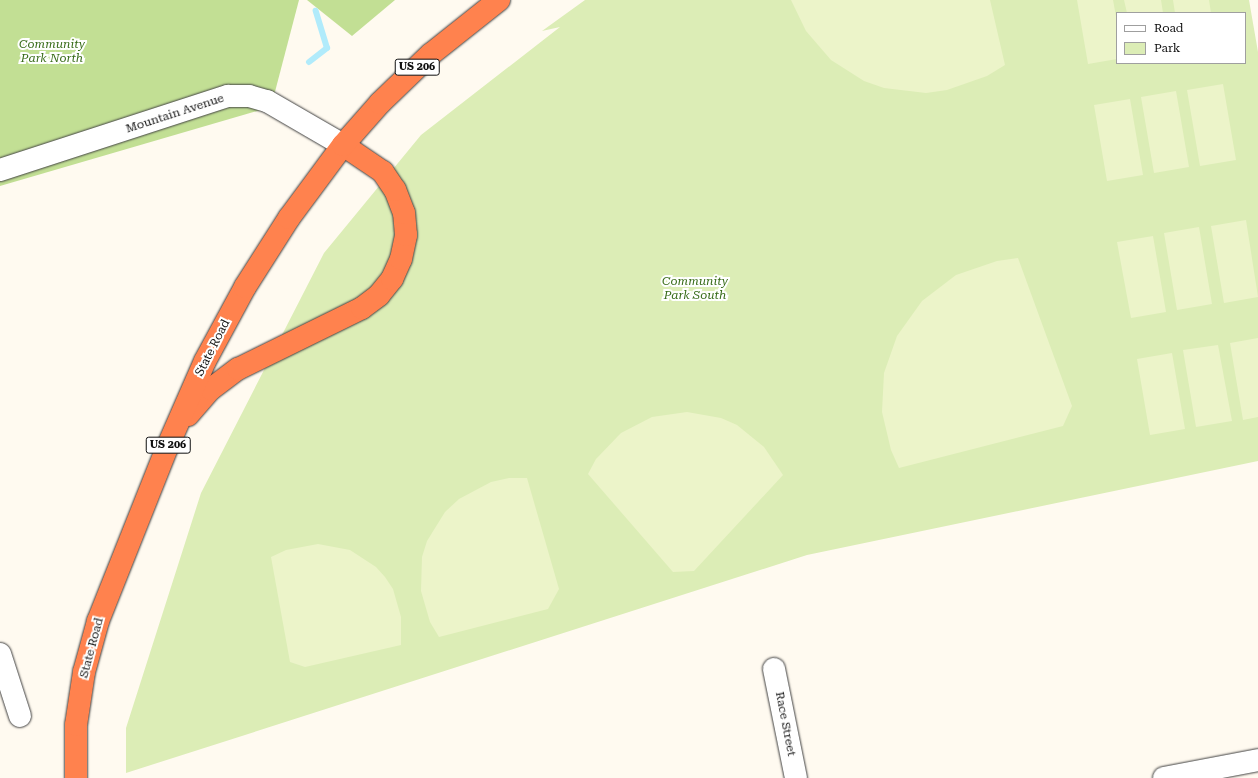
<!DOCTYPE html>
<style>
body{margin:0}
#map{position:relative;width:1258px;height:778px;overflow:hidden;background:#fffaf0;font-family:"Roboto Serif",serif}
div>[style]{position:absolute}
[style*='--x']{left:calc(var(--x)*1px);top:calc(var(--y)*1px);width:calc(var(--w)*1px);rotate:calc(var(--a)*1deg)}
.green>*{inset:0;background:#dcedb6}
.forest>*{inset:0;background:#c2df94}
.pitch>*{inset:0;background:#ecf4c9}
.stream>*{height:6px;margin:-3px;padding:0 3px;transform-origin:3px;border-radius:3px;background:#b1ebfb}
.roads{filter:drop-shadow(0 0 1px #424242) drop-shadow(0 0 1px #424242)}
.minor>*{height:22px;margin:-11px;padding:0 11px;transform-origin:11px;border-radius:11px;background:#fff}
.highway>*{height:22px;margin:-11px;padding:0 11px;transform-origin:11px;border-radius:11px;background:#ff824e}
span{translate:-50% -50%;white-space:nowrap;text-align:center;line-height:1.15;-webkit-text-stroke:4px #fff;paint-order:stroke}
.shield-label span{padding:1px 3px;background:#fff;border:1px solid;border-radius:3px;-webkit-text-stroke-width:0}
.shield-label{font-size:11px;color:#0f0f0f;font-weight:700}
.park-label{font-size:12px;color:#386c19;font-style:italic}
.street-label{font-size:12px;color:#0f0f0f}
.legend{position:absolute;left:1116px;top:12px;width:130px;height:52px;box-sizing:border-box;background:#fff;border:1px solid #9f9f9f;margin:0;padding:5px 7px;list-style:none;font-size:12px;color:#0f0f0f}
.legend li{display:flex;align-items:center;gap:8px;height:20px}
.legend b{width:20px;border:1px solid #9f9f9f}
</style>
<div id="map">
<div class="green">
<i style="clip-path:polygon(evenodd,585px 0,1249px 0,1258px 52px,1258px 461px,807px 555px,126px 773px,126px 728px,201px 493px,324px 253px,421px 135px,560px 27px,542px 31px,585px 0,1117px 13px,1245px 13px,1245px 63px,1117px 63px,1117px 13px)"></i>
</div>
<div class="forest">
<i style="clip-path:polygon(0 0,299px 0,271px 107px,0 186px)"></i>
<i style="clip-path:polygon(307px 0,395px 0,352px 36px)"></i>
</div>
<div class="pitch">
<i style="clip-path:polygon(791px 0,990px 0,1005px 65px,987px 76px,947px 90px,926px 93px,884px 88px,864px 81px,831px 60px,806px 31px)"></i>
<i style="clip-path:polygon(1077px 0,1113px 0,1117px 22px,1117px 59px,1088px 64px)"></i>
<i style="clip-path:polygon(1124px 0,1161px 0,1163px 13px,1127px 13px)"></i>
<i style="clip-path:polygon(1173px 0,1209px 0,1211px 13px,1175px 13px)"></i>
<i style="clip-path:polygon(1223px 84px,1236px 160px,1200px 166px,1187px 90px)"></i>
<i style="clip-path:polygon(1176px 91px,1189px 167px,1154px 173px,1141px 97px)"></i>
<i style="clip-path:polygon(1130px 99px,1143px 175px,1107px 181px,1094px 105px)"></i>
<i style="clip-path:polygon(1246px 220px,1258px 297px,1224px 303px,1211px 226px)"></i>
<i style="clip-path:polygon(1199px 227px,1212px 304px,1177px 310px,1164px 233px)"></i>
<i style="clip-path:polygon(1153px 236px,1166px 312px,1131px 318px,1117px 242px)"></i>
<i style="clip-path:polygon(1018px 258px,1072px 406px,1063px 426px,899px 468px,891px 450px,882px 412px,884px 373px,897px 336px,922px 301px,956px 275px,997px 261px)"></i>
<i style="clip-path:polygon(1258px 338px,1258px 417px,1243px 420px,1230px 343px)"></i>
<i style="clip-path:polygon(1218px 345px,1232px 421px,1196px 427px,1183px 350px)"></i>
<i style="clip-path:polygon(1172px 353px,1185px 429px,1150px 435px,1137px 359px)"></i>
<i style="clip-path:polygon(687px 412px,721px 418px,737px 425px,764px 447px,783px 475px,694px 571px,673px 572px,588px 474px,596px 459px,621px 433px,652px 417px)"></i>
<i style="clip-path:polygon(509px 478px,527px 478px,559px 589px,548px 609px,439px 637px,430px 622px,421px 591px,422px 557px,427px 541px,445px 512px,459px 499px,491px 482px)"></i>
<i style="clip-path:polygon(318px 544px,350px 550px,376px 567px,385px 577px,393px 589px,401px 617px,401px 645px,305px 667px,290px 662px,271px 557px,286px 550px)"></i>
</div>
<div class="stream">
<i style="--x:309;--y:62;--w:23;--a:-38"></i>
<i style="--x:327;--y:48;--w:39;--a:-107"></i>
</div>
<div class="roads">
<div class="minor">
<i style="--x:0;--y:170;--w:240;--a:-18"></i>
<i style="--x:228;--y:96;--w:21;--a:0"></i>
<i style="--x:249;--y:96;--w:19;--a:16"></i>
<i style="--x:267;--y:101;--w:88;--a:30.1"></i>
<i style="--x:0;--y:654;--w:65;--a:72.1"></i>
<i style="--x:774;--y:669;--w:111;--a:78.6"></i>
<i style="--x:1164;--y:778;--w:96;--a:-10.8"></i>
</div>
<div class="highway">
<i style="--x:188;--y:415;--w:35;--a:-49"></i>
<i style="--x:211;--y:389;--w:34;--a:-37"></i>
<i style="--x:238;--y:369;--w:138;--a:-26.2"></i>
<i style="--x:362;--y:308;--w:21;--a:-37"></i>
<i style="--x:379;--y:295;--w:21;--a:-51"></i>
<i style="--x:392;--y:279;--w:22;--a:-66"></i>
<i style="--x:401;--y:259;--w:25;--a:-78"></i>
<i style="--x:406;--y:235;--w:22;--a:-95"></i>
<i style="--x:404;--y:213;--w:25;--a:-111"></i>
<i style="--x:395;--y:190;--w:22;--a:-124"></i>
<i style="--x:383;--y:172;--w:48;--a:-146"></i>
<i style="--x:76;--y:778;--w:53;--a:-90"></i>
<i style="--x:76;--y:725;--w:54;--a:-81.4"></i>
<i style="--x:84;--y:672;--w:53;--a:-74.6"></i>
<i style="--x:98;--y:621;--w:186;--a:-68.3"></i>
<i style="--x:167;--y:448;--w:95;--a:-66.4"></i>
<i style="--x:205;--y:361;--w:84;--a:-61.6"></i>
<i style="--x:245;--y:287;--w:82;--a:-57.5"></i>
<i style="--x:289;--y:218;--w:91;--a:-53.5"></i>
<i style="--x:343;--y:145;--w:56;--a:-48.6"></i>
<i style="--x:380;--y:103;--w:71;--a:-43.9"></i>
<i style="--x:431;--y:54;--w:87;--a:-38.5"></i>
</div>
</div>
<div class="shield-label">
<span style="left:417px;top:67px">US 206</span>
<span style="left:168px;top:445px">US 206</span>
</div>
<div class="park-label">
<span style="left:52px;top:52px">Community<br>Park North</span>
<span style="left:695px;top:289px">Community<br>Park South</span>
</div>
<div class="street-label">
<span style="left:175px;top:114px;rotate:-18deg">Mountain Avenue</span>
<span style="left:213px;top:348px;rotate:-63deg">State Road</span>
<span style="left:92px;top:648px;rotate:-75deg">State Road</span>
<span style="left:785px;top:724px;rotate:79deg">Race Street</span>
</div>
<ul class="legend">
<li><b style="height:5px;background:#fff"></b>Road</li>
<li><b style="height:11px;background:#dcedb6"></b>Park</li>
</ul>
</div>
